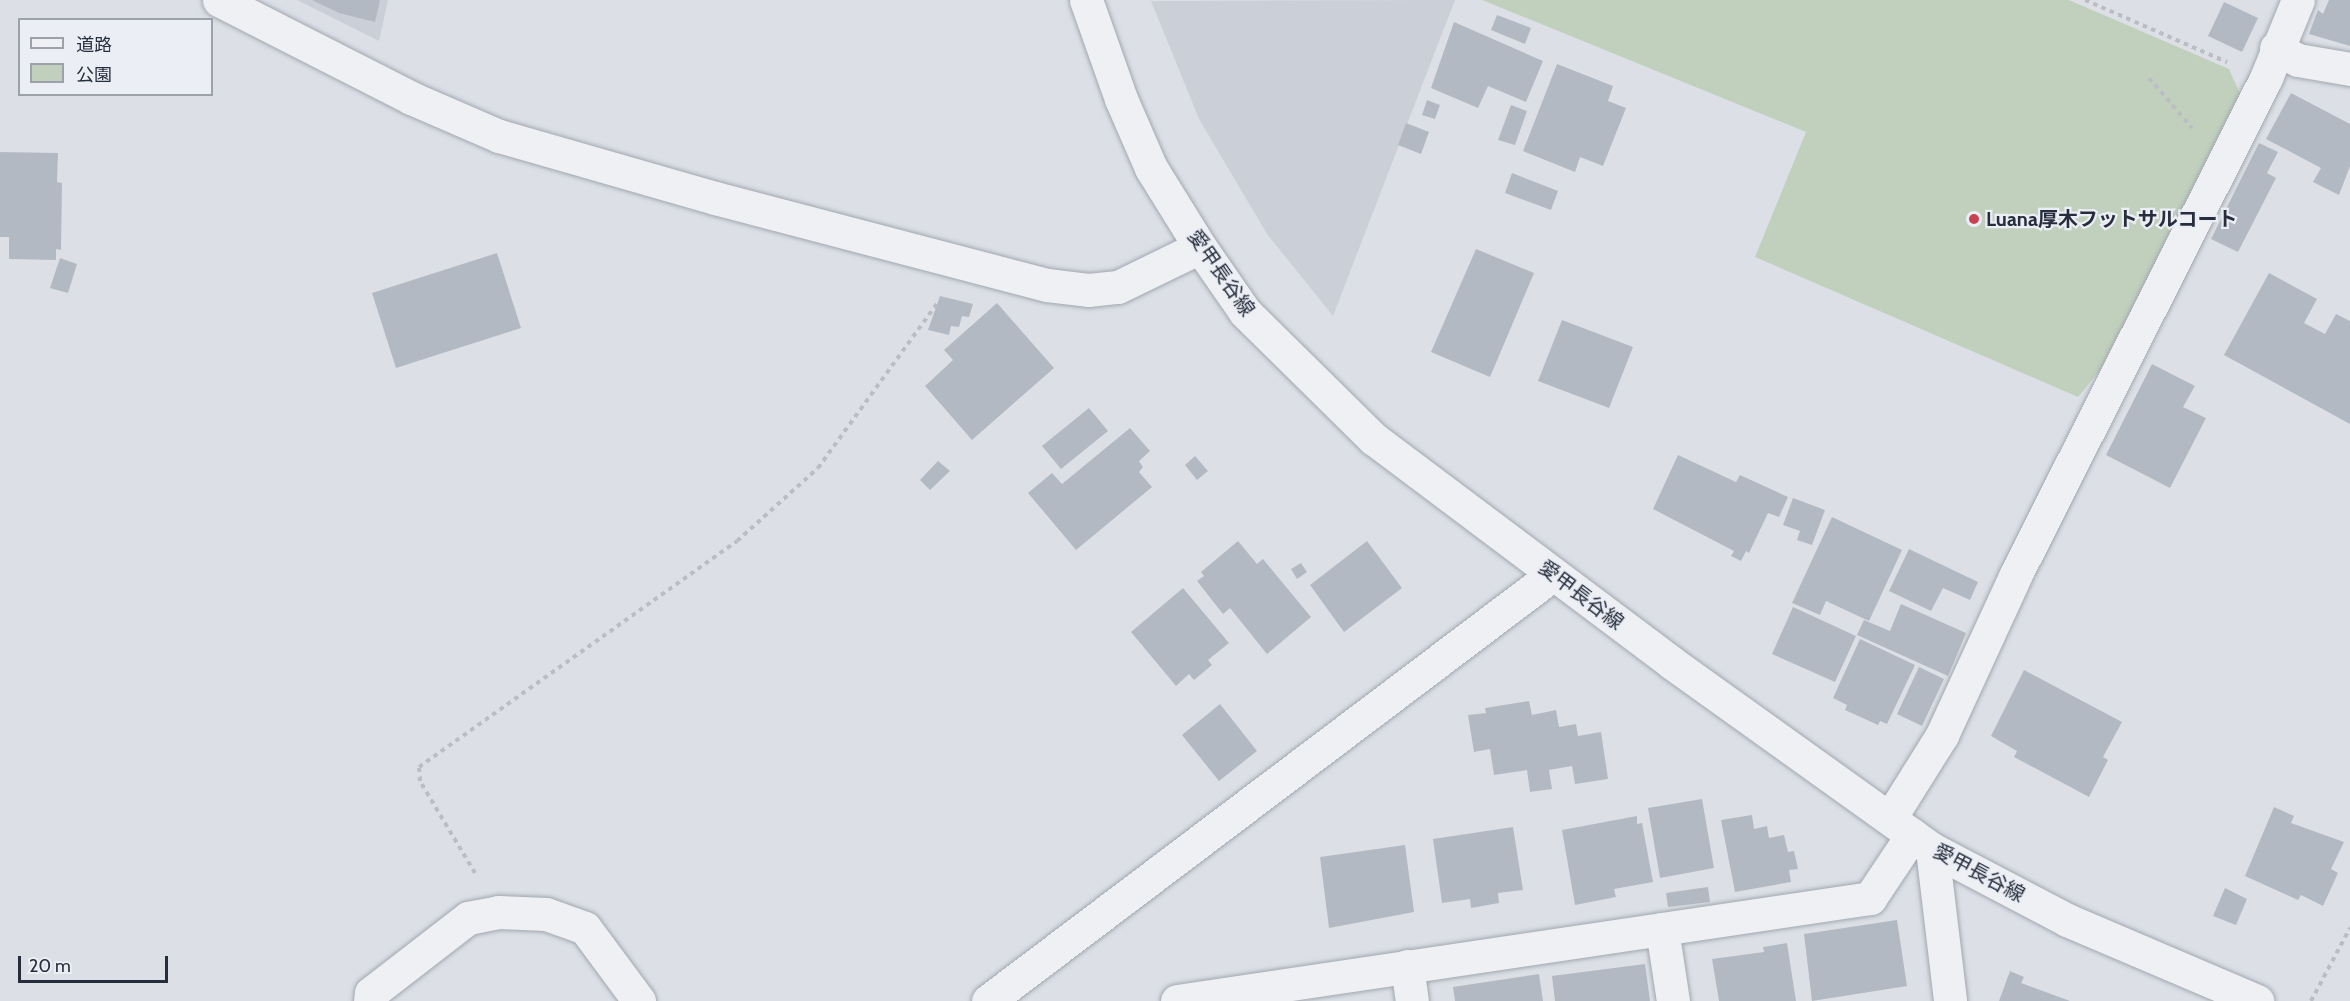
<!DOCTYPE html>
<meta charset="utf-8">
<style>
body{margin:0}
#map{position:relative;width:2350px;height:1001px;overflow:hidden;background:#dce0e6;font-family:Cabin,"Noto Sans JP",sans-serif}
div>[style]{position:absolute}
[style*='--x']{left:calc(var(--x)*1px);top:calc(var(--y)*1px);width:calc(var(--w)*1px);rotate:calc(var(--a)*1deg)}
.built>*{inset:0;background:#cacfd8}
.green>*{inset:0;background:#c1d0bd}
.building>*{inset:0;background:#b3b9c2}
.path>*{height:4px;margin-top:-2px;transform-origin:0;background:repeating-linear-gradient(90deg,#bbbdc4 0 4.5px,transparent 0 9px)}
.roads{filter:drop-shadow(0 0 2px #a2a7b0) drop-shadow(0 0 2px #a2a7b0)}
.minor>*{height:33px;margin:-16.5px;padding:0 16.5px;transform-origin:16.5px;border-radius:16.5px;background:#eff0f4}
.tertiary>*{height:33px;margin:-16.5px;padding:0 16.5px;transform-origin:16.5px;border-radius:16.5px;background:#eff0f4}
.dots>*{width:16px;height:16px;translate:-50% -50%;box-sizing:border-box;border:3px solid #ebeef4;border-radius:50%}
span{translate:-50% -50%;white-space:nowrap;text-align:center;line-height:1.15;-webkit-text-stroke:4.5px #ebeef4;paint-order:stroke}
.poi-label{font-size:20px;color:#262d3c;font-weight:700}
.left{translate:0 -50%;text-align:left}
.street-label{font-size:20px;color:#262d3c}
.legend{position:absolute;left:18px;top:18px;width:195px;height:78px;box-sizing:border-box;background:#ebeef4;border:2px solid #9ca1aa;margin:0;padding:8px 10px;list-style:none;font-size:18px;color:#262d3c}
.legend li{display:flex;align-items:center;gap:12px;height:30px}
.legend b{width:30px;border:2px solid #9ca1aa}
.scale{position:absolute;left:18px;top:956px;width:150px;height:27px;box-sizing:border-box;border:3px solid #262d3c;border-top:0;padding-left:8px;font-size:18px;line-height:21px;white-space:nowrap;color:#262d3c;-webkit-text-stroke:4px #ebeef4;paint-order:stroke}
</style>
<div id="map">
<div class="built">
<i style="clip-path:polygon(297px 0,388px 0,379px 41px)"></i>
<i style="clip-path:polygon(1455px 0,1333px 316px,1267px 234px,1199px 119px,1151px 1px)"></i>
</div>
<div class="green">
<i style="clip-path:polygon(1482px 0,2069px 0,2229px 69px,2241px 96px,2101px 369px,2078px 397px,1755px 257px,1806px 132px)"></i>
</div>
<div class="building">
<i style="clip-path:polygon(312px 0,380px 0,375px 22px,339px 13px)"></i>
<i style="clip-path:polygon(2329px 0,2350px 0,2350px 46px,2309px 34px,2318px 10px,2323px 14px)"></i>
<i style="clip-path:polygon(2224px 2px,2258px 18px,2242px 52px,2208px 36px)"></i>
<i style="clip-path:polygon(1497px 15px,1531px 28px,1525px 44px,1491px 30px)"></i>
<i style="clip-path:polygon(1454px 22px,1543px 61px,1526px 102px,1488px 86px,1478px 108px,1431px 88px)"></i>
<i style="clip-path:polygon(1557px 64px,1613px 86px,1608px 101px,1626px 108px,1603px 166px,1580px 157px,1575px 172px,1523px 151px)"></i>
<i style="clip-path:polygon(2291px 93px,2350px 124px,2350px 166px,2339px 195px,2313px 182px,2321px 168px,2266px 139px)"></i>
<i style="clip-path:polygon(1427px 100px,1440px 105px,1435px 119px,1422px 115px)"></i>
<i style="clip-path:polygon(1511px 105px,1527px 111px,1515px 145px,1498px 140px)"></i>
<i style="clip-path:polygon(1406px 123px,1429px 132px,1421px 154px,1398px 145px)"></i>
<i style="clip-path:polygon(2259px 143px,2278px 152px,2267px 173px,2276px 178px,2238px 252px,2211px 239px)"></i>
<i style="clip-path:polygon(0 152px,58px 153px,57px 182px,62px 183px,61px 250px,56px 249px,56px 260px,9px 259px,9px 237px,0 237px)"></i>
<i style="clip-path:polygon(1512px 173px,1558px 191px,1551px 210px,1505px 193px)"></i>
<i style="clip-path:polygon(1476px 249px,1534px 273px,1490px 377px,1431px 352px)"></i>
<i style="clip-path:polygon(497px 253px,521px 328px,396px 368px,372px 293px)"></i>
<i style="clip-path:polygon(60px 258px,77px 264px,68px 293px,50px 288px)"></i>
<i style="clip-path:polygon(2269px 273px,2317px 299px,2304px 323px,2325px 334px,2336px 314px,2350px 321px,2350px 424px,2224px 355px)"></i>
<i style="clip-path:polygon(940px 296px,973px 304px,969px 317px,962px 316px,959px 327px,951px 326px,949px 335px,928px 330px)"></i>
<i style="clip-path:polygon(997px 303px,1054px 368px,972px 440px,925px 386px,953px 360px,944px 350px)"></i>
<i style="clip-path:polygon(1562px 320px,1633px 347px,1609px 408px,1538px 381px)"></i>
<i style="clip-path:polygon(2152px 364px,2195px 386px,2183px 407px,2206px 418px,2170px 488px,2106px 455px)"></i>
<i style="clip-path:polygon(1089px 408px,1108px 431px,1061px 469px,1042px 446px)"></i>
<i style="clip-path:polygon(1130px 428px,1150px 451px,1139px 461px,1143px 467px,1139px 472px,1152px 487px,1076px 550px,1028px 493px,1052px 473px,1062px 484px)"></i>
<i style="clip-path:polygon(1678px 455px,1736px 482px,1740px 475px,1788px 497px,1779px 517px,1768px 513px,1749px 553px,1746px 551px,1741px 561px,1731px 556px,1734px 551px,1653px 509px)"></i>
<i style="clip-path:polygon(1195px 456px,1208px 471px,1197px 480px,1185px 465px)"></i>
<i style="clip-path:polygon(938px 461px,950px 471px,930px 490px,920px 480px)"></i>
<i style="clip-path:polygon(1793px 498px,1825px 510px,1812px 545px,1797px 540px,1800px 531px,1783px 525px)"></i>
<i style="clip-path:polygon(1832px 517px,1902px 550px,1869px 621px,1826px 601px,1820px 615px,1792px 603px)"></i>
<i style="clip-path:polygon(1238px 541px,1257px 564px,1263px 559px,1311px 617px,1267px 654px,1230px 608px,1223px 614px,1197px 581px,1204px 576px,1201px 572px)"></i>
<i style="clip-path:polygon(1367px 541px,1402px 588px,1344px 632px,1310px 585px)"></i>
<i style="clip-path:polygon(1909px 549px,1978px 582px,1970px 600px,1943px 588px,1931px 611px,1889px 591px)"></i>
<i style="clip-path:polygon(1301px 563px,1307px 572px,1297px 579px,1291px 569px)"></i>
<i style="clip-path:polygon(1183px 588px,1229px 643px,1208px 660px,1212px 665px,1194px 680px,1189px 674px,1176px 686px,1131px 632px)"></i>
<i style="clip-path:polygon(1901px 604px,1966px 633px,1948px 676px,1857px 635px,1864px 620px,1890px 631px)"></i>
<i style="clip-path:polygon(1793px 607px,1856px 636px,1835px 682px,1772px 654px)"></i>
<i style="clip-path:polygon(1860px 639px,1915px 665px,1887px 724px,1880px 721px,1878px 725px,1845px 710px,1847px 705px,1833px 698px)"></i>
<i style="clip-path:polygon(1919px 667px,1944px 679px,1922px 726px,1897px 714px)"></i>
<i style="clip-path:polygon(2024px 670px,2122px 722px,2103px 757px,2108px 760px,2089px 797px,2014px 757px,2017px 751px,1991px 736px)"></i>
<i style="clip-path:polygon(1529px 701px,1532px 715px,1556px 710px,1559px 727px,1576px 724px,1578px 736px,1601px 732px,1608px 779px,1575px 784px,1572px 766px,1549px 770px,1552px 789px,1530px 792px,1527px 770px,1494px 775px,1490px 749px,1474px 752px,1468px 715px,1486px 713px,1485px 708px)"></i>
<i style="clip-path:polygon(1220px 704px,1257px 751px,1219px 781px,1182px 735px)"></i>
<i style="clip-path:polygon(1702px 799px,1714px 868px,1660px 878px,1648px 808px)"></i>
<i style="clip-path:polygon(2274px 807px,2294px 816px,2291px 823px,2344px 842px,2331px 869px,2338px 873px,2323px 906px,2301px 895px,2298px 900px,2245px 876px)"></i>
<i style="clip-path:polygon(1752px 815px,1754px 829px,1767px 826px,1769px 838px,1784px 835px,1788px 852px,1794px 851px,1798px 869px,1789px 870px,1791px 882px,1735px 892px,1721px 820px)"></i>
<i style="clip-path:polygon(1637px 816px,1637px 824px,1642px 823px,1653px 882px,1614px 889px,1616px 897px,1575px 905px,1562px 830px)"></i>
<i style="clip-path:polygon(1513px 827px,1523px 890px,1498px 893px,1499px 903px,1471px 908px,1470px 899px,1442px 903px,1433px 839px)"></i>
<i style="clip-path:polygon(1405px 845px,1414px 912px,1329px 928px,1320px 857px)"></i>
<i style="clip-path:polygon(1708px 887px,1710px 902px,1668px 907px,1666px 893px)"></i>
<i style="clip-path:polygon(2225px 888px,2247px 899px,2236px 925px,2213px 916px)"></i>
<i style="clip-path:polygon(1897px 920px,1907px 986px,1812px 1001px,1804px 934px)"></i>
<i style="clip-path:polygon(1787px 943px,1796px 1001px,1719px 1001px,1712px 959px,1764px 952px,1763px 947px)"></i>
<i style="clip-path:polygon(1645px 964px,1650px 1001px,1555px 1001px,1552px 976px)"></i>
<i style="clip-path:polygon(2010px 971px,2024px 977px,2021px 983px,2070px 1001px,1999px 1001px)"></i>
<i style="clip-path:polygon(1539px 974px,1543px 1001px,1455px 1001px,1453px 987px)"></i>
</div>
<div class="path">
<i style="--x:2085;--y:0;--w:155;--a:23.6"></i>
<i style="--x:2149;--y:78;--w:66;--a:49.3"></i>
<i style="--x:475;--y:873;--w:107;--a:-120.9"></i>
<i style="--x:420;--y:781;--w:14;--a:-94"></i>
<i style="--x:419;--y:767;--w:390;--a:-35.4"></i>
<i style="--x:737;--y:541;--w:109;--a:-42"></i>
<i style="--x:818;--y:468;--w:206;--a:-54.1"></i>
<i style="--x:2311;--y:1001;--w:83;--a:-61.9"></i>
</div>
<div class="roads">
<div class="minor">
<i style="--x:2276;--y:48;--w:25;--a:29"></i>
<i style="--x:2298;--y:60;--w:53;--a:9.8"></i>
<i style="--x:1890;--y:818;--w:98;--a:-57.9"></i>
<i style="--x:1942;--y:735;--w:175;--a:-65.3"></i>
<i style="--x:2015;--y:576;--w:558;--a:-63.25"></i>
<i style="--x:2266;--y:78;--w:84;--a:-67.7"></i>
<i style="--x:1662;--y:929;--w:73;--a:81.3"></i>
<i style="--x:1407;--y:966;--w:35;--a:82"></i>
<i style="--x:370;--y:1001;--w:8;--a:-83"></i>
<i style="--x:371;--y:993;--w:123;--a:-37.7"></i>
<i style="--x:468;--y:918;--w:31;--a:-11"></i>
<i style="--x:498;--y:912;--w:48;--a:2.4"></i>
<i style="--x:546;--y:914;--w:41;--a:19.7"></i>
<i style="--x:585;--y:928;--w:91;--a:53.5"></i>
<i style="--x:1177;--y:1001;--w:701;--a:-8.45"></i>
<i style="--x:1870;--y:898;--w:76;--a:-56.3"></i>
</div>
<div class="tertiary">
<i style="--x:219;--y:0;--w:216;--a:27"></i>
<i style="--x:411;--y:98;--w:96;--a:23.4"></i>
<i style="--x:499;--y:136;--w:225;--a:16"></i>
<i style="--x:715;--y:198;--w:343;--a:14.7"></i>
<i style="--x:1047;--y:285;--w:41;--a:7"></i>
<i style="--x:1088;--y:290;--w:30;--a:-6"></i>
<i style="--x:1118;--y:287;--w:91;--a:-26"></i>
<i style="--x:1086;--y:0;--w:105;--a:70.5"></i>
<i style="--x:1121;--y:99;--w:75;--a:66.5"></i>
<i style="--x:1151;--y:168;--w:93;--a:58.2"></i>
<i style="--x:1200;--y:247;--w:79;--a:55.3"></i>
<i style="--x:1245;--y:312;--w:181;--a:44.6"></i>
<i style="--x:1374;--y:439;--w:373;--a:36.9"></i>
<i style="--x:1672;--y:663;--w:320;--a:35.6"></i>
<i style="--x:1932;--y:849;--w:153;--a:27.7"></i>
<i style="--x:2067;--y:920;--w:207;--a:23.1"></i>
<i style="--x:1932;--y:849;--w:153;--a:83.2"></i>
<i style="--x:988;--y:1001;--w:707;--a:-37.06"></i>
</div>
</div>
<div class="dots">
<i style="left:1974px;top:219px;background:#ca4252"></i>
</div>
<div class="poi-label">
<span class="left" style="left:1986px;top:219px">Luana厚木フットサルコート</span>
</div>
<div class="street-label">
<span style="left:1221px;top:273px;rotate:55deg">愛甲長谷線</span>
<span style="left:1581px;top:595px;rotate:37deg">愛甲長谷線</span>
<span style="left:1979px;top:873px;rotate:28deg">愛甲長谷線</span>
</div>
<ul class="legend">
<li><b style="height:8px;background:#eff0f4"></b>道路</li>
<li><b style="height:16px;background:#c1d0bd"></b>公園</li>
</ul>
<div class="scale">20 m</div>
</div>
